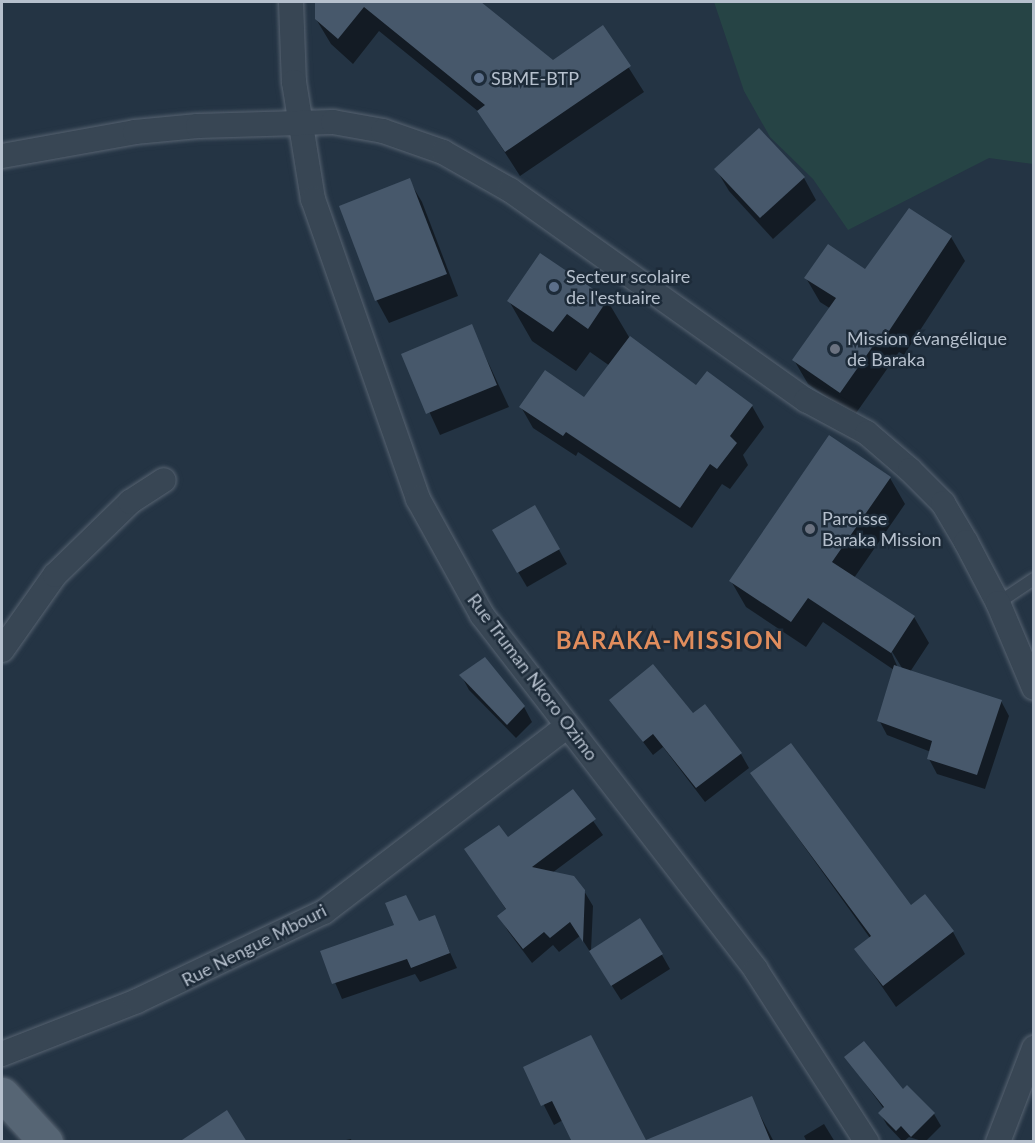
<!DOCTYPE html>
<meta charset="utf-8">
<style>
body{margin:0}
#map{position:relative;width:1035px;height:1143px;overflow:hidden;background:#243444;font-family:Lato,sans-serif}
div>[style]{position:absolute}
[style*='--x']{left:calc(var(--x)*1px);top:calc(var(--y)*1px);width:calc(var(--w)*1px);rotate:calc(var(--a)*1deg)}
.green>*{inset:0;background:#264445}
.shadow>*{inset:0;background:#0007}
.building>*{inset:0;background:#47586b}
.roads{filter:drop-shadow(0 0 2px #576371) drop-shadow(0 0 2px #576371)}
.service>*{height:12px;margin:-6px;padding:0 6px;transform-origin:6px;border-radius:6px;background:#384654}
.minor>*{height:24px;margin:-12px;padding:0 12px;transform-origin:12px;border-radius:12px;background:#384654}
.primary>*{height:33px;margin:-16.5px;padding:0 16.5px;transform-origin:16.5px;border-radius:16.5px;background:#566574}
.dots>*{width:16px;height:16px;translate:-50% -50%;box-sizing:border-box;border:3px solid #1d2b39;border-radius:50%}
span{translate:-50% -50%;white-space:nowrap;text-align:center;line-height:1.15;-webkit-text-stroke:5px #1d2b39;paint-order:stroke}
.poi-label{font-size:18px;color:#b6c0cd}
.left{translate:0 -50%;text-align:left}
.street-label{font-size:18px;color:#b6c0cd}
.district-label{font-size:24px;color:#e18d5d;font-weight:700;letter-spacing:1.5px}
.frame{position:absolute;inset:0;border:3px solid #b6c0cd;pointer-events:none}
</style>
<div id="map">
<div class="green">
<i style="clip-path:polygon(714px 2px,1033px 2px,1033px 164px,989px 158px,848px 230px,813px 179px,770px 137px,744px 91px)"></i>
</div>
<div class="shadow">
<i style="clip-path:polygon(316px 2px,479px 2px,553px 62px,603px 27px,644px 92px,520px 176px,479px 112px,379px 31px,353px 64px,331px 44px,316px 19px)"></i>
<i style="clip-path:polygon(759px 130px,804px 178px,816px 200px,773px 239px,729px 191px,716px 169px)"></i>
<i style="clip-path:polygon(409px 180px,422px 202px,458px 296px,389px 323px,377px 301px,341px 206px)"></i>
<i style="clip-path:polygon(951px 237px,965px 261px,904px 355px,899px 352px,854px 416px,808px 384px,794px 360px,831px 309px,820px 302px,806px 278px,866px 271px)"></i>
<i style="clip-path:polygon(607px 300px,629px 337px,697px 387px,752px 406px,764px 427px,743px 455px,748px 465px,730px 489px,722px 484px,692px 528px,578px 452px,576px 456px,533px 428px,521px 407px,585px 399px,610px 366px,590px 352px,576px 371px,532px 341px,509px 301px)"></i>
<i style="clip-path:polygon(471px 326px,509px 407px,440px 435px,403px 355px)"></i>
<i style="clip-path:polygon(evenodd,890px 478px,905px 504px,854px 578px,914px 617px,929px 643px,910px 672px,1001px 701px,1009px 716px,985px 789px,937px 774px,929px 759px,931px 752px,887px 735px,879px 720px,894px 670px,823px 622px,806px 647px,746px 607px,731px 581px,890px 478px,888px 645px,902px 668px,898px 668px,888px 645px)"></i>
<i style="clip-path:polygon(535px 507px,567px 564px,527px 587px,494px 531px)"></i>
<i style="clip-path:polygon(461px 675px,524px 707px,532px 722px,516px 738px,469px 690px)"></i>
<i style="clip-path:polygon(611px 700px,693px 715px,741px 754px,749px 768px,705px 802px,663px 747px,653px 755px)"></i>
<i style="clip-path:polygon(752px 774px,911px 907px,953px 932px,965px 954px,896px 1007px,856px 949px,870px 938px)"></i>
<i style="clip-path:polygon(572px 791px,603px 835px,552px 873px,584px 891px,593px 906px,591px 951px,662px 955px,670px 969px,621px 1000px,580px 936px,559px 952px,553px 945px,532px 963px,508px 931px,499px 916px,507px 911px,466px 849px,508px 840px)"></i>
<i style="clip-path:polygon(434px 917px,457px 968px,420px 982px,415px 974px,342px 999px,322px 952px)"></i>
<i style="clip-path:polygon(846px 1057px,903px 1091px,934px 1114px,941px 1126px,925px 1142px,909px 1137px,903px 1142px,887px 1125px,880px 1113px,884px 1109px)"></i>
<i style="clip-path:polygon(525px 1068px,646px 1142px,563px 1120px,554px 1125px)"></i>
<i style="clip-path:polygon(751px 1098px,774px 1142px,664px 1142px)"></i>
<i style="clip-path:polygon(824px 1124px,835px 1142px,807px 1142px,804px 1136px)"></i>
<i style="clip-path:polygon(351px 1139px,352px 1142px,336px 1142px)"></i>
</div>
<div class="building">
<i style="clip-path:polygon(315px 2px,481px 2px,553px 60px,603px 25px,631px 66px,505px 152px,477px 111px,485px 105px,364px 7px,338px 39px,315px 19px)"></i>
<i style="clip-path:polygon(759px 128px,805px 177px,760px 218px,714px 169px)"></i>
<i style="clip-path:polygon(410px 178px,447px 274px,375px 301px,339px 206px)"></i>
<i style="clip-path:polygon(909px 208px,952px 236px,889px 331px,885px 329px,840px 393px,792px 360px,836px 298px,804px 278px,828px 244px,865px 269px)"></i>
<i style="clip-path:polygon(540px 253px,608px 299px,588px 329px,567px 314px,553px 332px,507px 301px)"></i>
<i style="clip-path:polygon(472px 324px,497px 385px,426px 414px,401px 354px)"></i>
<i style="clip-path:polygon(630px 336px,696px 385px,707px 371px,753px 405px,730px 436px,737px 443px,717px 469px,710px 464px,680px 508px,566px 432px,563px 436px,519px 407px,545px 370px,584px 397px)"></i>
<i style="clip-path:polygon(829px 435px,891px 477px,832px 562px,915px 616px,891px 653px,808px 598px,791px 622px,729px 581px)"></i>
<i style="clip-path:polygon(535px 505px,560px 549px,517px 573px,492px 530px)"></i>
<i style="clip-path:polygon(485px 657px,525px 706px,507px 725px,459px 675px)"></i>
<i style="clip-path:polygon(653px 664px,693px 713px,705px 704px,742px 753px,696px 788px,653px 734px,643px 742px,609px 700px)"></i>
<i style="clip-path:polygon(894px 665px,1002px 700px,977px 775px,927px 759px,932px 741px,877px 721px)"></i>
<i style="clip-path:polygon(791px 743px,911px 905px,925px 894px,954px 931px,883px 986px,854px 949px,871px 936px,750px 773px)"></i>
<i style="clip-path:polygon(573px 789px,596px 819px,532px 867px,574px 876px,585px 890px,583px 942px,570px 922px,550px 938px,544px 932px,523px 949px,497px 916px,506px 909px,464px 849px,499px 825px,508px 837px)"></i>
<i style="clip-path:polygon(406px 895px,419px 921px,435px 915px,450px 953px,411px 968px,407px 959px,332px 984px,320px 951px,394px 925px,385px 903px)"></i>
<i style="clip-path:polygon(640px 918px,663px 954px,611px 986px,589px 951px)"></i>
<i style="clip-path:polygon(591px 1035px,646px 1140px,752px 1096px,771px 1142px,572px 1142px,552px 1101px,541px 1106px,523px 1067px)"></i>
<i style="clip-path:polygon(864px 1041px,903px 1089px,907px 1085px,935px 1113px,911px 1137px,901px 1126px,896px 1131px,878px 1113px,884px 1107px,844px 1057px)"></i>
<i style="clip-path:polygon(227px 1110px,247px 1142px,179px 1142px)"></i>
</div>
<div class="roads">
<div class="service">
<i style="--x:998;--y:603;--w:43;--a:-33.7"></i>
</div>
<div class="minor">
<i style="--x:291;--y:2;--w:80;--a:87.9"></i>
<i style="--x:294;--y:82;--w:119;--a:80.8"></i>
<i style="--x:313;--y:199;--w:318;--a:70.7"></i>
<i style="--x:418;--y:499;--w:132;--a:61.1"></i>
<i style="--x:482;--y:615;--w:448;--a:52.3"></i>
<i style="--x:756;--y:970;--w:205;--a:57.2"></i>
<i style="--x:2;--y:156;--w:135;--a:-10.2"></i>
<i style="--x:135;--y:132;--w:63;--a:-5.4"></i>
<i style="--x:198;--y:126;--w:135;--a:-1.7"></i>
<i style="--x:333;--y:122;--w:51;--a:10.2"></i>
<i style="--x:383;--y:131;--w:64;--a:19.3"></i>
<i style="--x:443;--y:152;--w:77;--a:29.6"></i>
<i style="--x:510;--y:190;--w:363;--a:35.4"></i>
<i style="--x:806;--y:400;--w:69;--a:28.4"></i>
<i style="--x:867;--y:433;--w:57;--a:40.7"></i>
<i style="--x:910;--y:470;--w:47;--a:45"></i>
<i style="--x:943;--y:503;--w:45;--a:59.5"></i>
<i style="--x:966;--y:542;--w:69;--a:62.3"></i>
<i style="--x:998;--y:603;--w:92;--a:67"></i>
<i style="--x:2;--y:650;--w:92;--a:-54.8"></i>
<i style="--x:55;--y:575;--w:105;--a:-44.2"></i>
<i style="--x:130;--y:502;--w:40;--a:-32.9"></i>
<i style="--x:2;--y:1054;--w:145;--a:-21.4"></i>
<i style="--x:137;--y:1001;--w:207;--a:-25.5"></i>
<i style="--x:324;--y:912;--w:306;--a:-37.4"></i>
<i style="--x:998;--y:1142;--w:101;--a:-69"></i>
</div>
<div class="primary">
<i style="--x:2;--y:1094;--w:65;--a:47.5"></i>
</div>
</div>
<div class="dots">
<i style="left:479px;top:78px;background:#5c6f8a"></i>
<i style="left:554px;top:287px;background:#5c6f8a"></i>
<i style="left:835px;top:349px;background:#6b7280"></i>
<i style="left:810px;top:529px;background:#6b7280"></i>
</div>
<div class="poi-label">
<span class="left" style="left:491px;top:78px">SBME-BTP</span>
<span class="left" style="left:566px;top:287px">Secteur scolaire<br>de l'estuaire</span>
<span class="left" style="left:847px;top:349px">Mission évangélique<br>de Baraka</span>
<span class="left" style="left:822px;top:529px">Paroisse<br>Baraka Mission</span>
</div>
<div class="street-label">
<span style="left:533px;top:677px;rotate:53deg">Rue Truman Nkoro Ozimo</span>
<span style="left:254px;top:945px;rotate:-27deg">Rue Nengue Mbouri</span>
</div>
<div class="district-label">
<span style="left:670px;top:640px">BARAKA-MISSION</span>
</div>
<div class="frame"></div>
</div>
